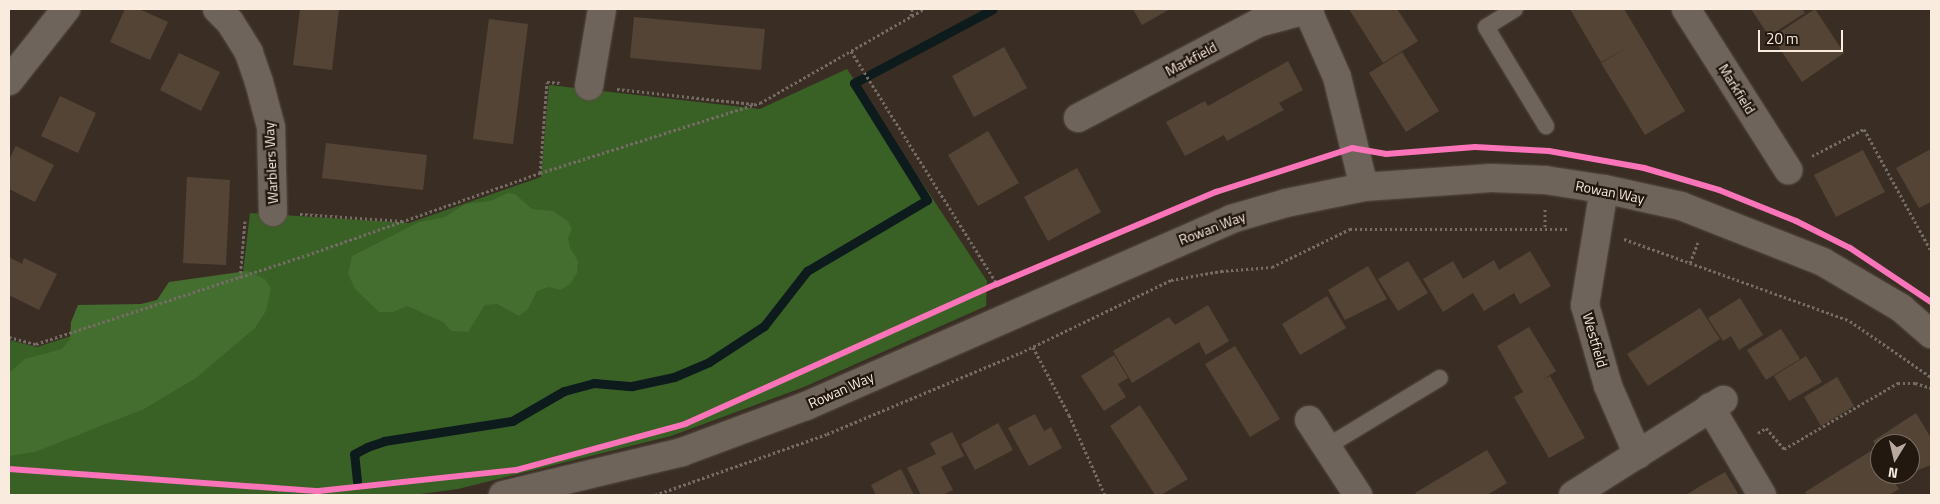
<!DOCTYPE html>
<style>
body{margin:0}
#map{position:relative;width:1940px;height:504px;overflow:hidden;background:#3a2e24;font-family:"Titillium Web",sans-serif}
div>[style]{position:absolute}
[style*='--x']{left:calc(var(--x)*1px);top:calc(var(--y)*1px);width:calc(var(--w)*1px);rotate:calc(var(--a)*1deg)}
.green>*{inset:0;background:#396025}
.forest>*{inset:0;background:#446d30}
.stream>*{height:9px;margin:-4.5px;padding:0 4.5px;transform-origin:4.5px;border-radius:4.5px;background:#0d1b1d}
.building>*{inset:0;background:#544436}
.path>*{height:3px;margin-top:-1.5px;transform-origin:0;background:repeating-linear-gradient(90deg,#756c65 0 2.5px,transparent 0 5px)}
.roads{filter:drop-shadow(0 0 1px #584d44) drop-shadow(0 0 1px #584d44)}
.lane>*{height:16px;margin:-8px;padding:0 8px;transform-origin:8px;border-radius:8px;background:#6e645b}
.street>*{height:28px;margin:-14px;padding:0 14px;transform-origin:14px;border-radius:14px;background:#6e645b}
.secondary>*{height:28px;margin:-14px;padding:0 14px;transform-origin:14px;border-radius:14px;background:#6e645a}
.cycleway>*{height:6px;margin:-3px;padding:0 3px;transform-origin:3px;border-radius:3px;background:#fb73b8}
span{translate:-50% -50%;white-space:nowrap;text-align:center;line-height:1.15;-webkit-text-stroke:4.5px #22180f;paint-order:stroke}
.street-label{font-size:14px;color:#faebdf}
.frame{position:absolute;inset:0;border:10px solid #faebdf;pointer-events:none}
.north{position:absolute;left:1870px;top:434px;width:50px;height:50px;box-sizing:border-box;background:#22180f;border:1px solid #786c62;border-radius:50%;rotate:189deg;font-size:14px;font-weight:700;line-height:20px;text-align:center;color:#faebdf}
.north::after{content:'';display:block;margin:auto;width:18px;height:22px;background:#b7a99e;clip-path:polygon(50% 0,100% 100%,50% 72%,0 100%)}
.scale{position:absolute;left:1758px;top:30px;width:85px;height:22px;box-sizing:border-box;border:2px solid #faebdf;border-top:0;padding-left:6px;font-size:15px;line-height:18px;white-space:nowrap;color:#faebdf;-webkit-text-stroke:4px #22180f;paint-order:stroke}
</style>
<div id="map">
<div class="green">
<i style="clip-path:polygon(847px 69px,987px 281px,986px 306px,804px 387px,671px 436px,458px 489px,413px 495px,9px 495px,9px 340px,37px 347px,242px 281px,250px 213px,409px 223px,541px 177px,549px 85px,760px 109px)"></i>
</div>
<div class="forest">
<i style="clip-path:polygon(508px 193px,515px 194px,532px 209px,553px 211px,568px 221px,572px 229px,568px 238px,570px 248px,578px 261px,577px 273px,570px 284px,560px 290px,549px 287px,537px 291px,528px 309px,519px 316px,497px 304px,485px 305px,468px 332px,451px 331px,443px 322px,407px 306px,393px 312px,379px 312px,355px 289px,348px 274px,352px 256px,419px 222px,445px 217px,465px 204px,490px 201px)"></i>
<i style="clip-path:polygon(247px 271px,265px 279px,271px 289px,266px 311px,255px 328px,196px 378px,144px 409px,35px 452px,9px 456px,9px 373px,25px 359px,62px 349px,70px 339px,71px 322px,78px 305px,141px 304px,157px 300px,169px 282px)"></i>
</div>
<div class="stream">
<i style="--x:357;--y:481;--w:27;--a:-96"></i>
<i style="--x:354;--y:454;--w:15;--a:-28"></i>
<i style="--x:367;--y:447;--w:18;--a:-19"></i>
<i style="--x:384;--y:441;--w:130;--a:-8.9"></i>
<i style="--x:512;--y:421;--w:60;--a:-30"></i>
<i style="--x:564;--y:391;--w:31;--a:-15"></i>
<i style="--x:594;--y:383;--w:38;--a:5"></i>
<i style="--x:632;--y:386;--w:43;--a:-12.1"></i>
<i style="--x:674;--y:377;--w:38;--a:-23"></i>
<i style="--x:709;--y:362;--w:66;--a:-33.2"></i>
<i style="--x:764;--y:326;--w:70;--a:-52"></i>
<i style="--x:807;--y:271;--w:139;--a:-30.6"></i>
<i style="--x:927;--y:200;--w:138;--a:-122"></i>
<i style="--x:854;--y:83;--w:157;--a:-28"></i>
</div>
<div class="building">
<i style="clip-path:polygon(125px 9px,139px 9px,168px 22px,150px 60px,110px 42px)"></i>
<i style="clip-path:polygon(300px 9px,339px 9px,332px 70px,293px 65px)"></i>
<i style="clip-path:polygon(1133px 9px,1170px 9px,1142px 25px)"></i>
<i style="clip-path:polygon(1349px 9px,1397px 9px,1418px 41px,1383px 63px)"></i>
<i style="clip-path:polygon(1570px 9px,1624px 9px,1685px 111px,1645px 135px,1601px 63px,1628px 47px,1601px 62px)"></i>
<i style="clip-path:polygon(1751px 9px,1802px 9px,1805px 13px,1769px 36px)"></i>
<i style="clip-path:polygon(1815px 9px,1844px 53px,1802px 82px,1772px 37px)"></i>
<i style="clip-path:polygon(634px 17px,765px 29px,761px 70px,630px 58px)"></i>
<i style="clip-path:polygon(489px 19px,528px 24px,513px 144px,473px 139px)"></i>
<i style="clip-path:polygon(1004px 47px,1027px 88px,974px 117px,952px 76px)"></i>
<i style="clip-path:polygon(1402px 52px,1439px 111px,1406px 132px,1369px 73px)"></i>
<i style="clip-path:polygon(179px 53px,220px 72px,201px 111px,160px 90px)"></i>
<i style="clip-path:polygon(1288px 61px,1303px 90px,1279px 103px,1284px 110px,1227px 141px,1224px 135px,1185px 156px,1166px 122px,1205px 101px,1208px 106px)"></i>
<i style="clip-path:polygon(60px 96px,96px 113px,78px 153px,41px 136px)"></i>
<i style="clip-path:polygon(988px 131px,1019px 183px,978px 206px,948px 155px)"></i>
<i style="clip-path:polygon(326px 143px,427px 155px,423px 190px,322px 178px)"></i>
<i style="clip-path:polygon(16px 146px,54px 165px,35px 202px,9px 189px,9px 160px)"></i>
<i style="clip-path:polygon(1931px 149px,1931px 202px,1919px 208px,1896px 168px)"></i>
<i style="clip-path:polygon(1863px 150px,1885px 192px,1836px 217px,1814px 175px)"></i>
<i style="clip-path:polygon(1077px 168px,1101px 212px,1048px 241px,1024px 197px)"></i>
<i style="clip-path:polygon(187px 177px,230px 180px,226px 265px,183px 263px)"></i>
<i style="clip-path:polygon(1530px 251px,1551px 286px,1520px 304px,1514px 293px,1484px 311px,1473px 293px,1443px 312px,1423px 279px,1453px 261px,1463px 279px,1494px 260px,1499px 270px)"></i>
<i style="clip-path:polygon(9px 257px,22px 264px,24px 258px,57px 274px,39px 310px,9px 295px)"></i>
<i style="clip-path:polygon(1408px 261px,1428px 293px,1398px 311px,1378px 279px)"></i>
<i style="clip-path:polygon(1368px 266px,1387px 299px,1345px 320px,1328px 290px)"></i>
<i style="clip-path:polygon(1327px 296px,1346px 328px,1300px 355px,1282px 324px)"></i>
<i style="clip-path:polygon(1740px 298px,1763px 335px,1739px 350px,1731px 336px,1723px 341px,1708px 318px)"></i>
<i style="clip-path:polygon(1208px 305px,1229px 341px,1206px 355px,1199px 342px,1132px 383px,1113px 351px,1169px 317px,1175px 325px)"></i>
<i style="clip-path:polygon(1700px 308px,1720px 339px,1648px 386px,1627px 354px)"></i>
<i style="clip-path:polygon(1529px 327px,1556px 371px,1542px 380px,1550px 376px,1585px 438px,1549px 458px,1514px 397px,1523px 392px,1497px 346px)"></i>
<i style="clip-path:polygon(1781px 329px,1800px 359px,1766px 380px,1747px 350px)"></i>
<i style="clip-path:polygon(1235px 346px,1280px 419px,1250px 437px,1205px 364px)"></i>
<i style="clip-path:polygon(1114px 355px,1128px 378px,1118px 384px,1126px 397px,1104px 411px,1081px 376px)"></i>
<i style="clip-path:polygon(1806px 356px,1822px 382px,1789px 401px,1774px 376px)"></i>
<i style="clip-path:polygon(1837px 377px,1854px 406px,1821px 426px,1804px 397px)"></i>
<i style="clip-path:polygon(1140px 405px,1188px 479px,1161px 495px,1155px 495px,1110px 426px)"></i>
<i style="clip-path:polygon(1916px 413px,1931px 438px,1931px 465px,1910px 473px,1910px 444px,1880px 444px,1880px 452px,1873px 441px)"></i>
<i style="clip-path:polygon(1035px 414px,1044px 431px,1051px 427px,1062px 448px,1029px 466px,1008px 428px)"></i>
<i style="clip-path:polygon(998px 423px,1013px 450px,975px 470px,961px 444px)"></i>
<i style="clip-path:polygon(952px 432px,964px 456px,941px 467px,953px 490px,943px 495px,921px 495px,907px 468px,936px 454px,930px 443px)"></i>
<i style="clip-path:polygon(1874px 449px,1880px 459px,1880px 474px,1889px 474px,1899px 489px,1889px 495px,1807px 495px,1805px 492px)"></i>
<i style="clip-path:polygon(1487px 450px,1507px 483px,1487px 495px,1417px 495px,1415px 493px)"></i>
<i style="clip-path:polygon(901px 469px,914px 495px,876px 495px,871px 485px)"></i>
<i style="clip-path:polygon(1725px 472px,1739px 495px,1686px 495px,1702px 485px)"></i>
</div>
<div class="path">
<i style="--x:911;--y:16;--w:7;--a:-82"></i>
<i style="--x:851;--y:51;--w:275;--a:57.9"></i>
<i style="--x:617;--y:89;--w:137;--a:6.3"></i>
<i style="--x:1812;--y:156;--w:59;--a:-27.4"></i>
<i style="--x:1864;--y:129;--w:139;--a:61.2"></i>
<i style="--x:540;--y:173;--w:91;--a:-85.6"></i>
<i style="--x:547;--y:82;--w:14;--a:4"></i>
<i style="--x:1545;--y:209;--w:20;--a:90"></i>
<i style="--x:300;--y:214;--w:103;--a:3.9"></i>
<i style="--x:1624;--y:239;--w:240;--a:19.9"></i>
<i style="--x:1850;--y:321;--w:98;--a:34.7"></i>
<i style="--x:1690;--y:263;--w:22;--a:-69"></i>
<i style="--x:240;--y:278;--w:57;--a:-85"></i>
<i style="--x:9;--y:337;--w:28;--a:15"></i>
<i style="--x:36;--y:344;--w:285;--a:-18.2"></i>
<i style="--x:307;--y:255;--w:247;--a:-19.4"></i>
<i style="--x:540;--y:173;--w:231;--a:-17.7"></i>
<i style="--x:760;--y:103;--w:189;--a:-29.8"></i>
<i style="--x:1033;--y:347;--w:77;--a:62.1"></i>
<i style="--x:1069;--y:415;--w:88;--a:65.8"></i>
<i style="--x:1758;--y:433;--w:9;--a:-32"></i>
<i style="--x:1766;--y:428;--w:28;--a:49"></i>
<i style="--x:1784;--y:449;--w:132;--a:-30.1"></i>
<i style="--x:1898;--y:383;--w:17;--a:0"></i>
<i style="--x:1915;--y:383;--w:17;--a:17"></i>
<i style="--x:279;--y:489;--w:6;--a:90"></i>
<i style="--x:655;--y:495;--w:182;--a:-19.5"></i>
<i style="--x:827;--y:434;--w:209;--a:-22.8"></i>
<i style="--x:1020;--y:353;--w:168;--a:-25.8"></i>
<i style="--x:1171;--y:280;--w:51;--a:-10.2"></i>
<i style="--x:1221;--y:271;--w:51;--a:-4.5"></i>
<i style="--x:1272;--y:267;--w:87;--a:-26"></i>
<i style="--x:1350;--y:229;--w:220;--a:0"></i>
</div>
<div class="roads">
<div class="lane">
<i style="--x:1515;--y:9;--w:34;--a:148"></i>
<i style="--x:1486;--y:27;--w:116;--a:58.8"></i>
<i style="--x:1326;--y:447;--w:133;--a:-31.2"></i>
</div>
<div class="street">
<i style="--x:217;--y:9;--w:18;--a:45"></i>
<i style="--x:230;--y:22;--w:36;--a:58"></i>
<i style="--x:249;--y:53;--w:31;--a:71"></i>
<i style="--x:259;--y:82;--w:47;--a:75.1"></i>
<i style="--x:271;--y:127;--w:85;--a:88.7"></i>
<i style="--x:1686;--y:9;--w:191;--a:57.6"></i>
<i style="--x:1308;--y:11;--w:72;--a:66.3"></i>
<i style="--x:1337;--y:77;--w:113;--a:76.2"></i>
<i style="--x:9;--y:81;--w:92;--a:-51.6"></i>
<i style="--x:589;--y:86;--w:78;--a:-80.4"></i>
<i style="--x:1078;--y:118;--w:204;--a:-27.8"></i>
<i style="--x:1258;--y:23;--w:54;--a:-15.1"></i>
<i style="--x:1604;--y:189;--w:118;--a:99.3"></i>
<i style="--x:1585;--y:305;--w:84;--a:74.1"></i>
<i style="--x:1608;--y:386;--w:75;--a:66.5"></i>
<i style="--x:1710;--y:407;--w:102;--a:59.4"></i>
<i style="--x:1309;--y:420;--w:90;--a:56.8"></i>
<i style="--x:1573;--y:495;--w:178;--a:-32.3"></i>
</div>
<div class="secondary">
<i style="--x:503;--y:495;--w:184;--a:-13.5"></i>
<i style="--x:682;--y:452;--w:132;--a:-20.4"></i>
<i style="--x:806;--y:406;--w:464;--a:-23.7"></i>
<i style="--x:1231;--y:219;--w:57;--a:-16.2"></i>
<i style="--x:1286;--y:203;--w:80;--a:-11.6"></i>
<i style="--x:1364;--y:187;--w:127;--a:-4.1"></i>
<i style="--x:1491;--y:178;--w:54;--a:2.1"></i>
<i style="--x:1545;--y:180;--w:60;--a:8.7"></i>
<i style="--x:1604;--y:189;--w:79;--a:12.4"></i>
<i style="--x:1681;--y:206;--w:153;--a:21.5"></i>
<i style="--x:1823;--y:262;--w:91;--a:30.5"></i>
<i style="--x:1901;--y:308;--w:40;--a:41"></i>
</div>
</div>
<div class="cycleway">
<i style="--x:9;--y:469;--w:311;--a:4.1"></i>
<i style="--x:319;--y:491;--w:198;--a:-6.1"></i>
<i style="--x:516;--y:470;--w:175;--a:-15.2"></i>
<i style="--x:685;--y:424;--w:342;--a:-24.2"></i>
<i style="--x:997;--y:284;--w:238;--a:-22.8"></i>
<i style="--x:1216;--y:192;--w:143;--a:-17.9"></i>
<i style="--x:1352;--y:148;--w:35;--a:10"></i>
<i style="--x:1386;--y:154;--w:89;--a:-4.5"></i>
<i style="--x:1475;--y:147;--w:74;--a:3.1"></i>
<i style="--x:1549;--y:151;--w:97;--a:10.1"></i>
<i style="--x:1644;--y:168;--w:78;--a:16.3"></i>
<i style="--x:1719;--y:190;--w:83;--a:21.9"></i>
<i style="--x:1796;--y:221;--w:60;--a:26.6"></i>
<i style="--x:1850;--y:248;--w:97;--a:33.7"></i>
</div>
<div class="street-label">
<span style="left:1191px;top:59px;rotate:-28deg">Markfield</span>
<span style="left:1737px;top:89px;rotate:58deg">Markfield</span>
<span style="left:271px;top:163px;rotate:-93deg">Warblers Way</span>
<span style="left:1610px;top:192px;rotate:11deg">Rowan Way</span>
<span style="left:1212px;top:228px;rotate:-21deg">Rowan Way</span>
<span style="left:1595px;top:340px;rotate:74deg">Westfield</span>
<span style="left:841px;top:390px;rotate:-24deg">Rowan Way</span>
</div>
<div class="frame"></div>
<div class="north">N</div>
<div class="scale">20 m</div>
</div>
